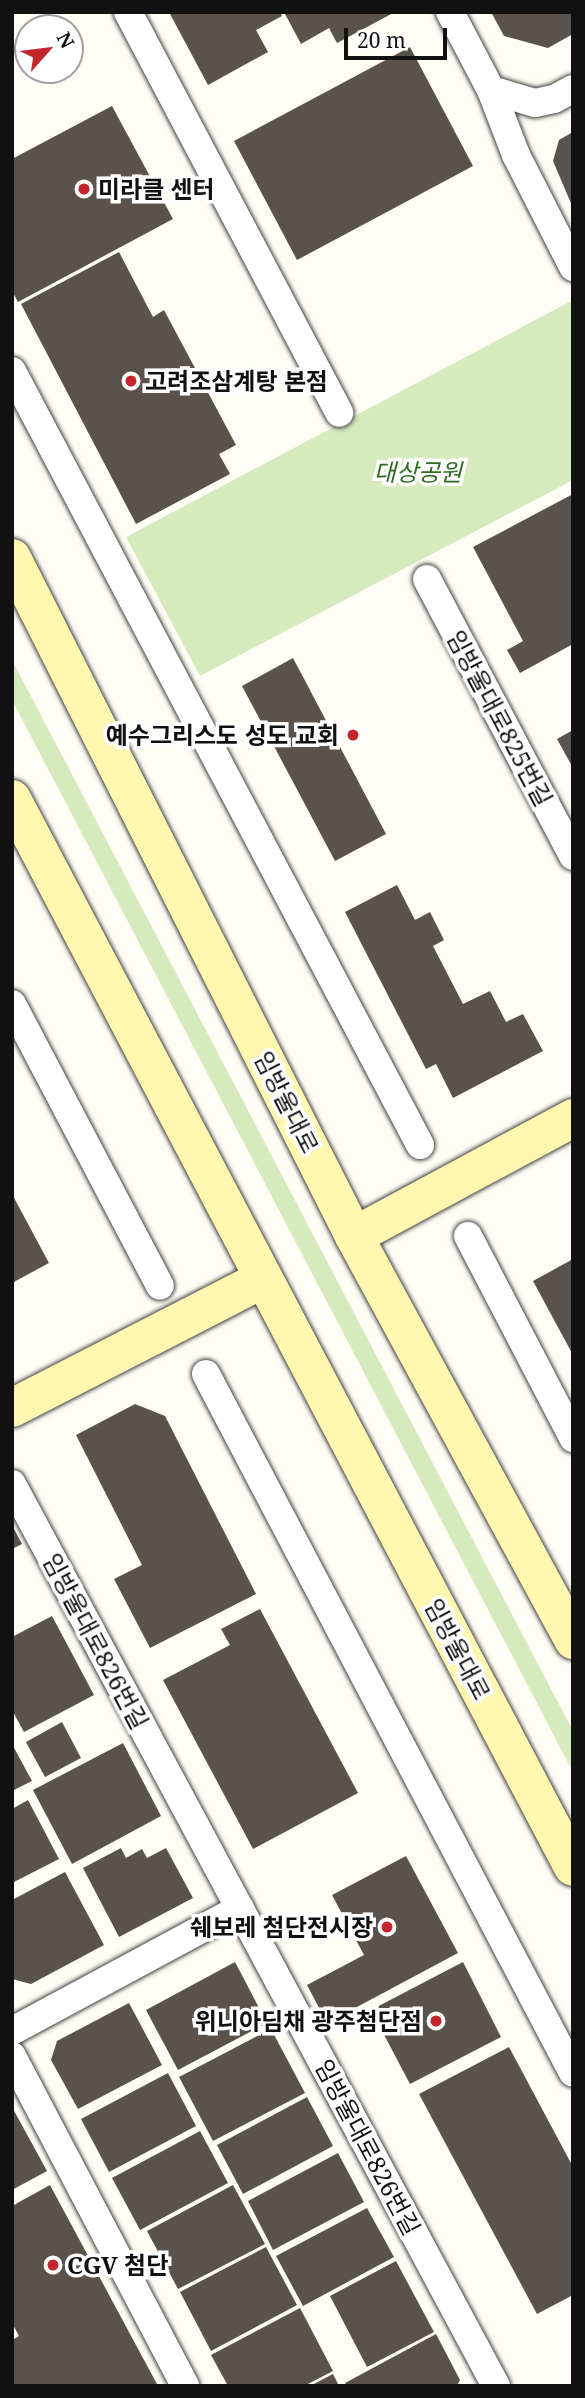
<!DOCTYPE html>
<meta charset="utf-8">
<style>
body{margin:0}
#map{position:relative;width:585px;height:2398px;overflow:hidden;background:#fffdf5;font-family:"Noto Serif","Noto Sans KR",serif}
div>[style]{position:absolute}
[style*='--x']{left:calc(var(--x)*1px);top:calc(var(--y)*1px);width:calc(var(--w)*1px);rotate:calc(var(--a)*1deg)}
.green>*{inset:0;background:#d5ebbd}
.building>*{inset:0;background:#5a524d}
.roads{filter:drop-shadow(0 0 2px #444) drop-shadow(0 0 2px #444)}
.street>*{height:28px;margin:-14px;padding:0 14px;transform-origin:14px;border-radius:14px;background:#fff}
.secondary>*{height:38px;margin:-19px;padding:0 19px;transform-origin:19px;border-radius:19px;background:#fff6b0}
.dots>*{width:19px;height:19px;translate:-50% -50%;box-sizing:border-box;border:4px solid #fff;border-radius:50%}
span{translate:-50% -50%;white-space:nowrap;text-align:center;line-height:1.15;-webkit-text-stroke:7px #fff;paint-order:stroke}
.poi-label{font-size:24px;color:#111;font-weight:700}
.left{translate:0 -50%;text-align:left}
.right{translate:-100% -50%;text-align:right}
.park-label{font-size:24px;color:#2f6b1f;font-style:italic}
.street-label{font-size:24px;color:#111}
.frame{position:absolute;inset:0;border:14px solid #111;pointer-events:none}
.north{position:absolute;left:14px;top:14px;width:70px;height:70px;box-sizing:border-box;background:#fff;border:2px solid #a0a0a0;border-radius:50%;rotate:62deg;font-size:19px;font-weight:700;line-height:28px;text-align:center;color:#111}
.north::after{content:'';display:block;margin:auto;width:24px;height:32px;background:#c4262e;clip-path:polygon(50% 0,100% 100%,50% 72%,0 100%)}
.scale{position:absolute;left:344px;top:28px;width:103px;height:32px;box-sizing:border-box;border:4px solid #111;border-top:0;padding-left:9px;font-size:21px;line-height:24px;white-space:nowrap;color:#111;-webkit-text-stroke:5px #fff;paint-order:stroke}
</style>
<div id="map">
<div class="green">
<i style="clip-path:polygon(573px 300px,573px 480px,200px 676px,126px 537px)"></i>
<i style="clip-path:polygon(12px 660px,573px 1731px,573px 1772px,12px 700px)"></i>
</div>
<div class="building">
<i style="clip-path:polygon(169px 12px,280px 12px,282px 16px,256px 30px,268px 52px,208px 85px)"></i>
<i style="clip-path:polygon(284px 12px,395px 12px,337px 43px,329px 28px,301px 44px)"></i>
<i style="clip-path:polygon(491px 12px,573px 12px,573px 34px,548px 48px,504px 36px)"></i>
<i style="clip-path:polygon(410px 47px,473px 166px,297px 260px,234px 141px)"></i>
<i style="clip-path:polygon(112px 106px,173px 219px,18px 302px,12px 291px,12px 159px)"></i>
<i style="clip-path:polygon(573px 132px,573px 208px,553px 161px,559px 140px)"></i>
<i style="clip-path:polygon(119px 252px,153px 317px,164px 310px,236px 445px,219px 454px,230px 474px,136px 524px,21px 304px)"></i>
<i style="clip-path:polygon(573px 494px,573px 644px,520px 673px,507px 650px,523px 641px,473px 547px)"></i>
<i style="clip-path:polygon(293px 658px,386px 834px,335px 861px,242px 686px)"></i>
<i style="clip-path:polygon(573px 730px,573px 768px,557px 739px)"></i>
<i style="clip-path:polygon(397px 885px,415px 920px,430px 912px,444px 940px,433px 946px,463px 1004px,490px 991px,506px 1022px,523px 1014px,543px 1051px,453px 1098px,436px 1064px,426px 1069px,345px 912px)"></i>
<i style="clip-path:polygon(12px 1194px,49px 1263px,12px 1283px)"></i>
<i style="clip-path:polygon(573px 1259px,573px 1355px,533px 1281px)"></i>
<i style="clip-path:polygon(135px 1404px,165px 1416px,256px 1594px,150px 1648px,114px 1579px,142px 1565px,76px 1435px)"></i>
<i style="clip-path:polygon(12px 1525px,22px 1544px,12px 1549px)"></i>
<i style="clip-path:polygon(260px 1609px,358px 1793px,253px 1849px,163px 1680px,230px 1645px,221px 1629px)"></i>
<i style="clip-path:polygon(52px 1616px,94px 1695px,24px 1732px,12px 1710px,12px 1637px)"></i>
<i style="clip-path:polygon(62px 1722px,81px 1758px,45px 1777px,26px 1742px)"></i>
<i style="clip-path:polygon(123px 1743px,161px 1816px,72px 1864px,33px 1790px)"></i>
<i style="clip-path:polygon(12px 1744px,32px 1781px,12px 1791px)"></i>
<i style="clip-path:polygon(28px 1800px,59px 1859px,12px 1883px,12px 1809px)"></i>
<i style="clip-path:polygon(121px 1848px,126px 1858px,142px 1849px,147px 1858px,166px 1848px,193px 1898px,119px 1937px,83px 1868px)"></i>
<i style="clip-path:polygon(406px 1856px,458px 1953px,327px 2023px,307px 1985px,364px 1955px,332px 1895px)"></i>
<i style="clip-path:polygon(65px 1872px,104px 1945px,31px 1984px,12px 1979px,12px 1900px)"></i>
<i style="clip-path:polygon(235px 1962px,267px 2023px,178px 2070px,146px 2010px)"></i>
<i style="clip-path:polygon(463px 1962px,501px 2037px,410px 2084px,371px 2010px)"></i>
<i style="clip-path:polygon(129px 2003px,162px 2065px,78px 2109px,51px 2060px,57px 2041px)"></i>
<i style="clip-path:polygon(271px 2029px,305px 2093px,213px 2141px,179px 2077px)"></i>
<i style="clip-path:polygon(509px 2047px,573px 2167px,573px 2295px,537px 2314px,419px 2094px)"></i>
<i style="clip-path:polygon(168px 2073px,196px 2126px,109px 2172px,81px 2119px)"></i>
<i style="clip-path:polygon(307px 2097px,333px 2146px,243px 2194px,217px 2145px)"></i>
<i style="clip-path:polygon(12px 2107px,47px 2171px,12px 2190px)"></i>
<i style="clip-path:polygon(200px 2131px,228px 2183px,140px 2230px,112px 2178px)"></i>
<i style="clip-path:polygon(338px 2153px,364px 2202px,273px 2250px,248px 2201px)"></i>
<i style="clip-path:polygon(50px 2185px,158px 2386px,12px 2386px,12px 2340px,19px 2336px,12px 2323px,12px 2206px)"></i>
<i style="clip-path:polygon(233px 2185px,265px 2244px,178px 2289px,147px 2231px)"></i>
<i style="clip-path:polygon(367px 2208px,394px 2257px,303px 2306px,276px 2256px)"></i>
<i style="clip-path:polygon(266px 2247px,297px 2305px,211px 2351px,180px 2292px)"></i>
<i style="clip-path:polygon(396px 2261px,434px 2332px,367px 2367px,330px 2296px)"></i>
<i style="clip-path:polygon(300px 2308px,333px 2371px,304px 2386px,228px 2386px,211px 2355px)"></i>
<i style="clip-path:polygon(436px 2334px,460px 2380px,457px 2386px,347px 2386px,345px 2383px)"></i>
<i style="clip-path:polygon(333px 2374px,339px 2386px,310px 2386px)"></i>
</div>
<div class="roads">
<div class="street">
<i style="--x:128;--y:12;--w:453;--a:62.2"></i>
<i style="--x:450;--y:12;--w:88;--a:62.3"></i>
<i style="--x:491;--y:90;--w:46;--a:16.5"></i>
<i style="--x:535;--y:103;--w:19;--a:-12"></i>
<i style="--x:554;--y:99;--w:21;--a:-28"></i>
<i style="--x:491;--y:90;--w:70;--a:69"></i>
<i style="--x:516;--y:155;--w:126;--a:63"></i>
<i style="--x:12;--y:371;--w:875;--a:62.2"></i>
<i style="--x:427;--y:579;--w:313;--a:62.2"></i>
<i style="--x:12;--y:1004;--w:318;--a:62.3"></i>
<i style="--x:468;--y:1236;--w:228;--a:62.5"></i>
<i style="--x:206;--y:1374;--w:789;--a:62.3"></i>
<i style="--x:12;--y:1484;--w:1024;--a:61.78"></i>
<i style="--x:12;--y:2031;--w:259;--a:-28.3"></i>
<i style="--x:12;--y:2056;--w:373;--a:62.3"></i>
</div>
<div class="secondary">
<i style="--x:12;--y:558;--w:759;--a:63.23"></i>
<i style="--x:354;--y:1236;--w:460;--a:61.5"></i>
<i style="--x:12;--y:799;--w:1206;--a:62.29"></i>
<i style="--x:354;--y:1236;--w:249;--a:-28.3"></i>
<i style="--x:12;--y:1408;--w:282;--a:-27.2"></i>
</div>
</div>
<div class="dots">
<i style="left:84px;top:189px;background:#c4262e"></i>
<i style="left:131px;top:381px;background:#c4262e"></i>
<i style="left:353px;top:735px;background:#c4262e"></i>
<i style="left:387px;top:1927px;background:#c4262e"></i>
<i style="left:436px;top:2021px;background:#c4262e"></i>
<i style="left:53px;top:2265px;background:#c4262e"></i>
</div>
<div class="poi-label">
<span class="left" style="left:98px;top:189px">미라클 센터</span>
<span class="left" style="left:145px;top:381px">고려조삼계탕 본점</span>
<span class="right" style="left:339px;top:735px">예수그리스도 성도 교회</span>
<span class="right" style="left:373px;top:1927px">쉐보레 첨단전시장</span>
<span class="right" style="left:422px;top:2021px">위니아딤채 광주첨단점</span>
<span class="left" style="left:67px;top:2265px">CGV 첨단</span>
</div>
<div class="park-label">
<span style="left:418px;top:472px">대상공원</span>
</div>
<div class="street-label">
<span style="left:500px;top:718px;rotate:62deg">임방울대로825번길</span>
<span style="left:287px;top:1102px;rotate:63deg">임방울대로</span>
<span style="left:96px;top:1641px;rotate:62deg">임방울대로826번길</span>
<span style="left:458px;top:1649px;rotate:62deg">임방울대로</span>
<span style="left:368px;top:2147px;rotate:62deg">임방울대로826번길</span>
</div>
<div class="frame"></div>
<div class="north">N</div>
<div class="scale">20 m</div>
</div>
